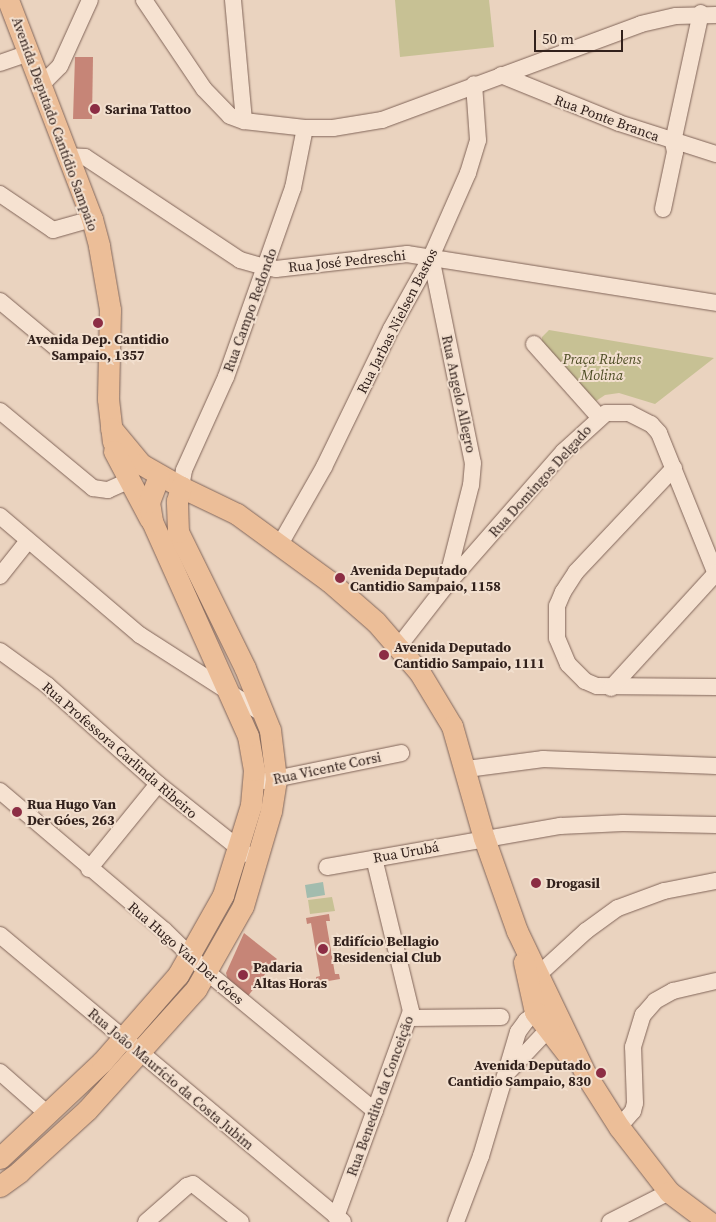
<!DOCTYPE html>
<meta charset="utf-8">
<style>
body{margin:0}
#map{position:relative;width:716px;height:1222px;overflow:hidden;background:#ead3bf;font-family:"Source Serif 4",serif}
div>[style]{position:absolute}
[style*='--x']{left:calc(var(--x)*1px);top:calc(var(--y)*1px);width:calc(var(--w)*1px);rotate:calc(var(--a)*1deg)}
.green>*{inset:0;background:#c7c194}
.water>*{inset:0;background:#a2bcae}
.building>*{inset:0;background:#c68577}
.roads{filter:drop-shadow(0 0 1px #816559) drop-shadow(0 0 1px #816559)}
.minor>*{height:16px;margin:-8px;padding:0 8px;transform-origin:8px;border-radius:8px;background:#f6e2d1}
.major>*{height:21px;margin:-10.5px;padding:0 10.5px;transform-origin:10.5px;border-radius:10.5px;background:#ecbe98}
.dots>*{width:14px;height:14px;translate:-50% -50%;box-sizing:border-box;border:2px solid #f2dfce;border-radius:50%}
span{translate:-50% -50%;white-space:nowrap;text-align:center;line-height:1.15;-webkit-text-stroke:4px #f2dfce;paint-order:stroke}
.poi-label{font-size:14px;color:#32211c;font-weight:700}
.left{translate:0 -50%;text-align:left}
.right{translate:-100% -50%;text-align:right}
.street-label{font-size:14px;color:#32211c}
.park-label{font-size:14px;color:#4d4d24;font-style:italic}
.scale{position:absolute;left:534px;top:30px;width:89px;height:22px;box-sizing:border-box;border:2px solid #32211c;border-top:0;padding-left:6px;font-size:15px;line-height:18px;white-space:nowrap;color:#32211c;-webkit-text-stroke:4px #f2dfce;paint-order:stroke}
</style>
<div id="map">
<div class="green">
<i style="clip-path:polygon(395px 0,489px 0,494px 47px,400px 57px)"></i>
<i style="clip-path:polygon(549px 330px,714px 358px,655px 404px,619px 393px,605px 395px,596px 401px,542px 347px,542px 337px)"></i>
<i style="clip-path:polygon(332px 897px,335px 911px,310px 914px,308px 900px)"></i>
</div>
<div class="water">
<i style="clip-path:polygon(323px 882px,325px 895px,307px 898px,305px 885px)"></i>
</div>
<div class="building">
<i style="clip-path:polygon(75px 57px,93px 57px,92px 119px,73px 119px)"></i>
<i style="clip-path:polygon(329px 914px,330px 921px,326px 921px,335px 974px,339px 974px,340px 979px,317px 983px,316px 977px,320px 976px,311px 923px,307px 924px,306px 918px)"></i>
<i style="clip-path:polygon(244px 933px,277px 959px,248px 996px,228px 980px,226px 973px)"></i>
</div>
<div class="roads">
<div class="minor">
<i style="--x:144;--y:0;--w:107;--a:56"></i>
<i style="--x:204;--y:89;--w:37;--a:46"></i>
<i style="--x:230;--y:116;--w:15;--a:20"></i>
<i style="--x:244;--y:121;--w:61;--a:6.5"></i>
<i style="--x:305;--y:128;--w:28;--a:0"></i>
<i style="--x:333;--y:128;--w:50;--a:-9.3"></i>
<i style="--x:382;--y:120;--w:276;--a:-20.3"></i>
<i style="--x:641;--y:24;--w:36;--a:-13"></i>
<i style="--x:676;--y:16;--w:40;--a:-1.4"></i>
<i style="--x:233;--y:0;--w:121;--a:84.8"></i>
<i style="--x:0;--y:63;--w:31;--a:-19"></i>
<i style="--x:501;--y:75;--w:127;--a:22.1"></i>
<i style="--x:619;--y:123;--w:102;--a:17.7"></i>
<i style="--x:42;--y:84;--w:25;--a:-45"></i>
<i style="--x:60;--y:66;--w:72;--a:-65.6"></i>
<i style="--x:67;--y:156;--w:18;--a:3"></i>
<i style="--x:85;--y:157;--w:186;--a:33.6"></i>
<i style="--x:240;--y:260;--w:26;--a:16"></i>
<i style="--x:265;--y:267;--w:11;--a:10"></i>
<i style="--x:276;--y:269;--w:132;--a:-6.5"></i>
<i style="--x:407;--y:254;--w:313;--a:9"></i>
<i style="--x:0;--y:194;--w:64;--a:34.2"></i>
<i style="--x:53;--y:230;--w:41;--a:-15.8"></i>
<i style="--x:663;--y:209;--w:58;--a:-78.1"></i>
<i style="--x:675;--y:152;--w:10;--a:-101"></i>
<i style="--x:673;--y:142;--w:132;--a:-77.8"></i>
<i style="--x:431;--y:257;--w:210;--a:78.5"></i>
<i style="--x:473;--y:463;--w:22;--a:95"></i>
<i style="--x:471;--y:485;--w:101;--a:104.3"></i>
<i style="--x:0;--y:301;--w:78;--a:39.8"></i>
<i style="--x:60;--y:351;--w:49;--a:2.3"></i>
<i style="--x:534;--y:344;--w:98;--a:48.3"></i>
<i style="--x:0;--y:411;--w:121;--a:39.6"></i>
<i style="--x:93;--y:488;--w:15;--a:8"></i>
<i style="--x:108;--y:490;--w:22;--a:-24"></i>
<i style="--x:674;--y:468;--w:143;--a:133.3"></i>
<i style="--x:576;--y:572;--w:24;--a:123"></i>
<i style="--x:563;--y:592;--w:15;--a:113"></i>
<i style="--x:557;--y:606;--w:32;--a:90"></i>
<i style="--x:557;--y:638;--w:28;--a:67"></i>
<i style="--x:568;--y:664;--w:24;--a:45"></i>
<i style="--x:585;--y:681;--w:13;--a:23"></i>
<i style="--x:597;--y:686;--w:119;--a:0.5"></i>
<i style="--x:181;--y:487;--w:17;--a:-80"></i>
<i style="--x:184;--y:470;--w:102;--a:-65.7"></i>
<i style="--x:226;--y:377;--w:201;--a:-70.5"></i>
<i style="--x:293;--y:188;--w:61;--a:-78.7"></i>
<i style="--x:0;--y:516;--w:184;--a:40.4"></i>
<i style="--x:140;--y:635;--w:150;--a:32.7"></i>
<i style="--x:279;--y:546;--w:91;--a:-60.3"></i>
<i style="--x:324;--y:467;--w:153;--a:-64.1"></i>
<i style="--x:391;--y:329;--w:82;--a:-60.9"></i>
<i style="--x:431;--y:257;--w:92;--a:-66.2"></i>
<i style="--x:468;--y:173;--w:34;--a:-73"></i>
<i style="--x:478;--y:140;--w:56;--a:-94.1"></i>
<i style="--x:0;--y:576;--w:43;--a:-51.5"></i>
<i style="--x:399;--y:646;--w:73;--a:-52.2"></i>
<i style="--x:444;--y:588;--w:181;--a:-48.8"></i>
<i style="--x:563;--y:452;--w:58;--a:-42.2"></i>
<i style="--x:606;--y:413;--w:23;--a:0"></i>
<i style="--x:629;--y:413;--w:25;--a:27"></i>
<i style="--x:651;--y:424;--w:12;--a:48"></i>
<i style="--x:659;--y:433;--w:152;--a:68"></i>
<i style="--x:0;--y:651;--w:58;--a:35.9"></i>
<i style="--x:47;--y:685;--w:149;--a:41.7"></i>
<i style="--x:158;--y:784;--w:112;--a:38.5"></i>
<i style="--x:611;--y:688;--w:156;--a:-47.6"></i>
<i style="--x:467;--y:769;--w:77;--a:-7.5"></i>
<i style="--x:543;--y:759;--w:173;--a:2.3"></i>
<i style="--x:265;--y:781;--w:139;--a:-11.6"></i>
<i style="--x:0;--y:791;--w:215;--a:40.3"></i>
<i style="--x:164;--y:930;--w:60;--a:44.3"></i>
<i style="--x:207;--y:972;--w:218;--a:39.6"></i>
<i style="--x:327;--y:867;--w:237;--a:-10"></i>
<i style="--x:560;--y:826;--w:63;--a:-2.7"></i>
<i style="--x:623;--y:823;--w:93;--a:1.2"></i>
<i style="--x:89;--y:869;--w:109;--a:-50.9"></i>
<i style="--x:0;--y:935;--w:447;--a:39.9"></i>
<i style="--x:539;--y:974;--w:64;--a:-42.5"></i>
<i style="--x:586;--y:931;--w:39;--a:-36"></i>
<i style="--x:618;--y:908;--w:49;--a:-20.3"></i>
<i style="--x:664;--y:891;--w:53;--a:-10.9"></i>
<i style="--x:410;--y:1018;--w:91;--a:-0.6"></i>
<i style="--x:509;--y:1071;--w:69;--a:-46.8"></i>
<i style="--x:0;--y:1072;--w:65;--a:41.3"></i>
<i style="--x:619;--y:1127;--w:21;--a:-49"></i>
<i style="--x:633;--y:1111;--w:8;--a:-76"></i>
<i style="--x:635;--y:1103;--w:56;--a:-92"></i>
<i style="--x:633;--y:1047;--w:34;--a:-73"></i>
<i style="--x:643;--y:1015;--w:18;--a:-49"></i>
<i style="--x:655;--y:1001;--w:21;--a:-29"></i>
<i style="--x:673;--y:991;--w:44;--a:-13.1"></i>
<i style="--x:336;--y:1217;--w:219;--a:-70"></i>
<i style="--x:411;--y:1011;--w:157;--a:-103.6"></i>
<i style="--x:146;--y:1222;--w:55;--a:-41.3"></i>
<i style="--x:187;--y:1186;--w:6;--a:-18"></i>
<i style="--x:193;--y:1184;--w:61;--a:38.4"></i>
<i style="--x:456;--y:1222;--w:71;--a:-69.3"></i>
<i style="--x:481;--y:1156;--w:129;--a:-73.4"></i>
<i style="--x:518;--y:1032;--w:14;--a:-54"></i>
<i style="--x:526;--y:1021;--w:22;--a:-39"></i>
<i style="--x:610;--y:1222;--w:66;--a:-27"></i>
</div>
<div class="major">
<i style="--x:8;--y:0;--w:235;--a:69"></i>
<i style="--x:92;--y:219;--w:28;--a:75"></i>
<i style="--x:99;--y:246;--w:65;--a:80.2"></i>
<i style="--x:110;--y:310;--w:89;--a:91.3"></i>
<i style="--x:108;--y:399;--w:43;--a:83.4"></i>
<i style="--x:111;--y:428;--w:47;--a:50.2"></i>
<i style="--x:141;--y:464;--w:46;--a:29.9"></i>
<i style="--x:181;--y:487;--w:62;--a:25.7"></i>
<i style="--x:237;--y:514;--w:114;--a:36.1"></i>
<i style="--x:329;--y:581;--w:62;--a:41.1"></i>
<i style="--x:376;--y:622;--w:67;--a:49.2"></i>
<i style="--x:420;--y:673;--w:62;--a:58.9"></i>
<i style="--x:452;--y:726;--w:116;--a:74.1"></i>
<i style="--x:484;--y:838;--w:99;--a:70.5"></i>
<i style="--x:517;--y:931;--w:160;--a:64.4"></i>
<i style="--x:586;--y:1075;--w:62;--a:57.6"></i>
<i style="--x:619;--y:1127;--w:82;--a:52.4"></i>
<i style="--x:669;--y:1192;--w:50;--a:36.9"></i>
<i style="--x:114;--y:451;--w:77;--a:62.1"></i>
<i style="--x:524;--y:962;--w:51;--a:77.6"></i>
<i style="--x:535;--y:1012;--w:56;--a:52.3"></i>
<i style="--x:0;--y:1158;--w:140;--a:-43.3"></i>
<i style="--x:102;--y:1062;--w:116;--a:-48.9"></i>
<i style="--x:178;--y:975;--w:92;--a:-60.6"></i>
<i style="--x:223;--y:895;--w:94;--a:-72.7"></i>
<i style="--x:251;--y:805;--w:35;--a:-85"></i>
<i style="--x:254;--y:770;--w:35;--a:-100"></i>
<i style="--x:248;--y:736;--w:235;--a:-114.1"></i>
<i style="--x:152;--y:521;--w:19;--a:-99"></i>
<i style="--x:149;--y:502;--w:28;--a:-69"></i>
<i style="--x:0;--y:1186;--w:24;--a:-36"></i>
<i style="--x:19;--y:1172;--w:92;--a:-42.4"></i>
<i style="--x:87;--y:1110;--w:163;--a:-48"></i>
<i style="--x:196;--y:989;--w:95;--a:-60.5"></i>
<i style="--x:243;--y:906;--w:99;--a:-73.6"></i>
<i style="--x:271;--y:811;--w:32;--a:-81"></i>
<i style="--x:276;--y:779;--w:49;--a:-97"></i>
<i style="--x:270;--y:730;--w:67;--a:-112"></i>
<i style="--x:245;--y:668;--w:152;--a:-116.2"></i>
<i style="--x:178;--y:532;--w:31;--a:-92"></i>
<i style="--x:177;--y:501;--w:15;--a:-74"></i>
</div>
</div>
<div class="dots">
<i style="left:95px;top:109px;background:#8c2d44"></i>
<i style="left:98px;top:323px;background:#8c2d44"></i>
<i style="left:340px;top:578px;background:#8c2d44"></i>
<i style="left:384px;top:655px;background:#8c2d44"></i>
<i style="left:17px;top:812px;background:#8c2d44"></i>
<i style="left:536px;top:883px;background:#8c2d44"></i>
<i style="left:323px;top:949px;background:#8c2d44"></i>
<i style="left:243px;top:975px;background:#8c2d44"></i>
<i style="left:601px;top:1073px;background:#8c2d44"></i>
</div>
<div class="poi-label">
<span class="left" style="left:105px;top:109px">Sarina Tattoo</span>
<span style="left:98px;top:347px">Avenida Dep. Cantidio<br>Sampaio, 1357</span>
<span class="left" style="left:350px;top:578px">Avenida Deputado<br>Cantidio Sampaio, 1158</span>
<span class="left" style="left:394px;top:655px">Avenida Deputado<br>Cantidio Sampaio, 1111</span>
<span class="left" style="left:27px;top:812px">Rua Hugo Van<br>Der Góes, 263</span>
<span class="left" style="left:546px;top:883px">Drogasil</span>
<span class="left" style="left:333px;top:949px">Edifício Bellagio<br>Residencial Club</span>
<span class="left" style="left:253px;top:975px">Padaria<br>Altas Horas</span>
<span class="right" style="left:591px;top:1073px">Avenida Deputado<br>Cantidio Sampaio, 830</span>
</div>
<div class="street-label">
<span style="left:607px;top:118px;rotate:20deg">Rua Ponte Branca</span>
<span style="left:55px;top:124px;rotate:70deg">Avenida Deputado Cantídio Sampaio</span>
<span style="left:347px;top:261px;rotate:-6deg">Rua José Pedreschi</span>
<span style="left:250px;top:310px;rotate:-70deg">Rua Campo Redondo</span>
<span style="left:397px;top:321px;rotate:-63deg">Rua Jarbas Nielsen Bastos</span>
<span style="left:459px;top:394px;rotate:78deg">Rua Angelo Allegro</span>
<span style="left:540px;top:481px;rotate:-48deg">Rua Domingos Delgado</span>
<span style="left:120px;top:750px;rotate:41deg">Rua Professora Carlinda Ribeiro</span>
<span style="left:327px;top:768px;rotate:-12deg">Rua Vicente Corsi</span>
<span style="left:406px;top:852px;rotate:-10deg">Rua Urubá</span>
<span style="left:186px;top:953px;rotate:41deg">Rua Hugo Van Der Góes</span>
<span style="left:171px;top:1079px;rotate:40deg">Rua João Maurício da Costa Jubim</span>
<span style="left:380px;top:1096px;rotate:-70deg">Rua Benedito da Conceição</span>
</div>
<div class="park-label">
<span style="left:602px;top:367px">Praça Rubens<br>Molina</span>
</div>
<div class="scale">50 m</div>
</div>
